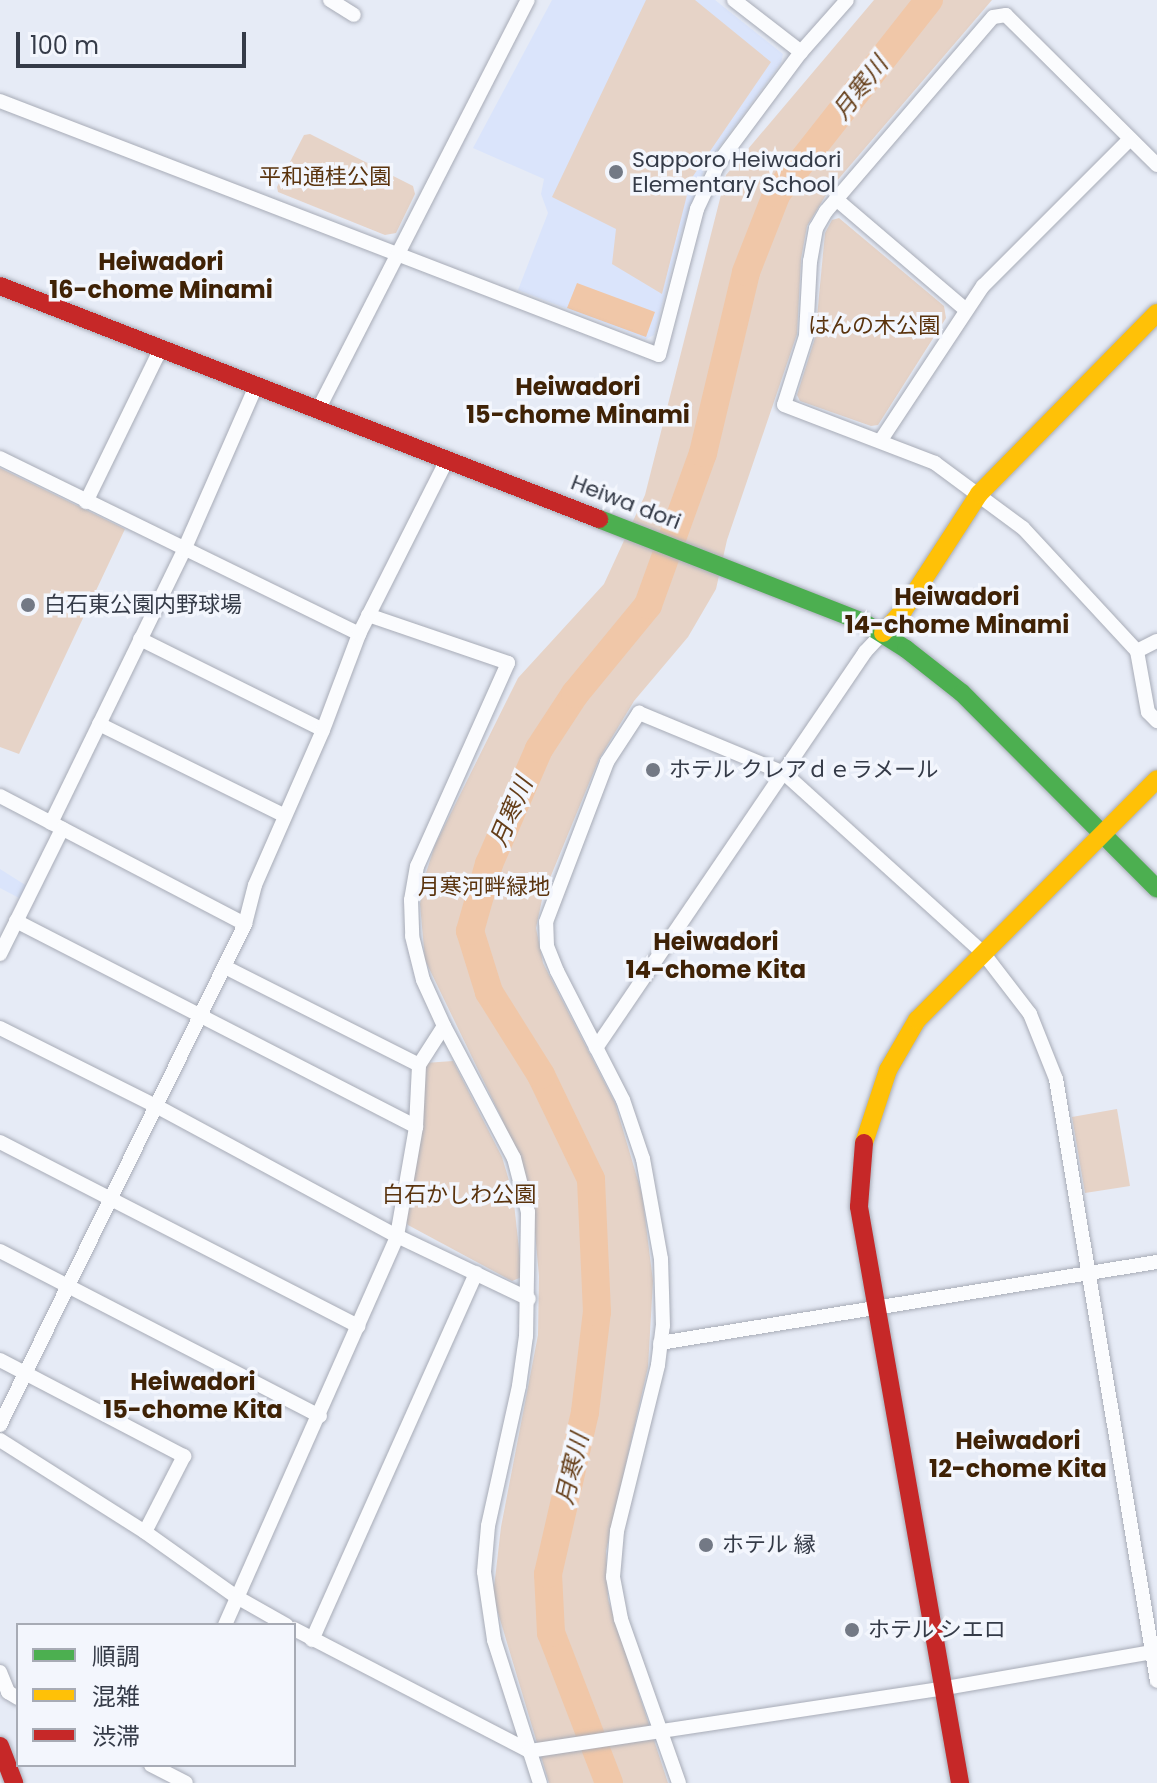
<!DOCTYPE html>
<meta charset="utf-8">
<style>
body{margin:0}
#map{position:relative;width:1157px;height:1783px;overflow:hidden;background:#e6ebf6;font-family:Poppins,"Noto Sans JP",sans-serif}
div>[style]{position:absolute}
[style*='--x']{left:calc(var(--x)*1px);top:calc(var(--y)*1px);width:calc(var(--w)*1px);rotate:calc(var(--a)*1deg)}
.built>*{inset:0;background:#dae4fb}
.green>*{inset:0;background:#e6d3c7}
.water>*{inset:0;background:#f0c7a8}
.river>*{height:28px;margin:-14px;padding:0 14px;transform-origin:14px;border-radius:14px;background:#f0c7a8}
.roads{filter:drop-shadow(0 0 2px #a8acb7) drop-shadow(0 0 2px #a8acb7)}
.street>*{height:14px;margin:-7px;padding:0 7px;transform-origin:7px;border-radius:7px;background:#fbfcfe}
.fast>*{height:18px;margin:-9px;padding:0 9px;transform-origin:9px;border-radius:9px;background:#4caf50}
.slow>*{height:18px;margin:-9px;padding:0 9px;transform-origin:9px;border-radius:9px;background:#ffc107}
.jam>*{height:18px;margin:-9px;padding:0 9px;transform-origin:9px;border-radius:9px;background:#c62828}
.dots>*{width:22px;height:22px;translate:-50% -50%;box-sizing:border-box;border:4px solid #f3f6fd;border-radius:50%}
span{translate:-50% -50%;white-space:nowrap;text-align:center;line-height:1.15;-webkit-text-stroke:7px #f3f6fd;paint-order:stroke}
.poi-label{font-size:22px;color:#353b48}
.left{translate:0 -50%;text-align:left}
.park-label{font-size:22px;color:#5a330d}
.street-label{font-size:22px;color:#353b48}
.water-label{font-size:24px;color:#653e19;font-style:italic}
.neighbourhood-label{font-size:24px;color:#3f2206;font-weight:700}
.legend{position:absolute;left:16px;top:1623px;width:280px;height:144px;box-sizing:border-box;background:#f3f6fd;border:2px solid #a7abb5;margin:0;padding:10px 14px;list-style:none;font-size:24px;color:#353b48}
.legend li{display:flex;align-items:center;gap:16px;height:40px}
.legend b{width:40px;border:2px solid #a7abb5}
.scale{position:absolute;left:16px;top:32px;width:230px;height:36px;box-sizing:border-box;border:4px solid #353b48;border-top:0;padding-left:10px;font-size:24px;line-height:28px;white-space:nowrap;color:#353b48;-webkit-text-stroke:6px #f3f6fd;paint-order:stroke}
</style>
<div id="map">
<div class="built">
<i style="clip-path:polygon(552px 0,715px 0,783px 54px,781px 63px,706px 165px,683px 226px,654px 335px,646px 339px,518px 290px,548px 213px,541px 194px,544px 179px,473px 148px)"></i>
<i style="clip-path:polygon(0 869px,30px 888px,23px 900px,0 888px)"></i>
</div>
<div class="green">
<i style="clip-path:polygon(646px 0,695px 0,771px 62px,691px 179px,662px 294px,612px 264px,616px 229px,552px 197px)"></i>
<i style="clip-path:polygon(874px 0,992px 0,829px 190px,807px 226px,801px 259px,797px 334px,727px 540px,716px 589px,688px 637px,634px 701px,599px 759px,543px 895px,536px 928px,543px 963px,615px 1103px,642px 1194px,653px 1281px,648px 1367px,606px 1551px,608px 1599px,668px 1783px,549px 1783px,493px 1596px,501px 1527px,538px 1335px,539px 1276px,533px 1211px,518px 1157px,501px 1117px,425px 960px,420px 904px,425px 876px,435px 845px,518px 678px,604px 584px,645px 495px,726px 175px)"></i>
<i style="clip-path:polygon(310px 134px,413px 186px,415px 194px,396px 233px,385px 235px,278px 192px,277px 187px,304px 135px)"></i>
<i style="clip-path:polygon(839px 218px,944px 306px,946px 318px,878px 425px,871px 426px,800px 401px,797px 395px,815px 338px,825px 233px,832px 220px)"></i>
<i style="clip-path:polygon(0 468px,125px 529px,19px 754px,0 747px)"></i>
<i style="clip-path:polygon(453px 1061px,502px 1157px,513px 1194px,522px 1277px,512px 1281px,408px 1225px,404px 1219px,425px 1063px)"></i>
<i style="clip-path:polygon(1117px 1109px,1130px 1186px,1085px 1193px,1072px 1117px)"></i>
</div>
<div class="water">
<i style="clip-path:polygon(577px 283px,655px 312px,646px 337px,567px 308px)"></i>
</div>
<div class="river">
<i style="--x:609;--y:1783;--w:161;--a:-111.1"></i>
<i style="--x:551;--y:1633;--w:59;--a:-92.9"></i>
<i style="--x:548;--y:1574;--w:166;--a:-77.1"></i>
<i style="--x:585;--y:1412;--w:101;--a:-83.2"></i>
<i style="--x:597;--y:1312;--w:133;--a:-92.6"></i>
<i style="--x:591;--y:1179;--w:115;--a:-115.7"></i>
<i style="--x:541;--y:1075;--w:98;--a:-122.1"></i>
<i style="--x:489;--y:992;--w:64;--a:-107.3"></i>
<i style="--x:470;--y:931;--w:70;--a:-74.2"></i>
<i style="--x:489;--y:864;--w:125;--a:-66.5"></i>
<i style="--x:539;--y:749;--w:66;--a:-56.8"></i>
<i style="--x:575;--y:694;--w:115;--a:-50.6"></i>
<i style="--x:648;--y:605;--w:162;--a:-70.1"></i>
<i style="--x:703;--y:453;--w:186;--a:-76.6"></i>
<i style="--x:746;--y:272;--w:85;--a:-68.6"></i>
<i style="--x:777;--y:193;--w:246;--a:-51.8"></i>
</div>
<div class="roads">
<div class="street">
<i style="--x:330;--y:0;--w:28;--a:32"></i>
<i style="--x:734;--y:0;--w:85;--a:37.8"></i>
<i style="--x:0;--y:101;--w:706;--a:21.08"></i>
<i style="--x:659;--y:355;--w:151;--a:-75.4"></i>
<i style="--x:697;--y:209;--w:52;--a:-64.9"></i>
<i style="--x:719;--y:162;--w:137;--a:-53.3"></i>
<i style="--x:801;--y:52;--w:69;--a:-48.5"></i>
<i style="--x:1157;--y:165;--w:213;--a:-135.2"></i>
<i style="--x:1006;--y:15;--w:13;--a:171"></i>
<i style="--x:993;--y:17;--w:256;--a:130.7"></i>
<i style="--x:826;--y:211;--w:20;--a:120"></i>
<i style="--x:816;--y:228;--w:34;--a:100"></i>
<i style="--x:810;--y:261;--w:75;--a:93.1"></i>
<i style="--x:806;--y:336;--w:72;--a:107.7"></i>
<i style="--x:784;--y:405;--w:162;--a:21"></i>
<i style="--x:935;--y:463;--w:109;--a:36.5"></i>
<i style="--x:1023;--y:528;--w:168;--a:47.2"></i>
<i style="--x:1137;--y:651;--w:62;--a:79.8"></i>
<i style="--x:1148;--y:712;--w:13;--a:45"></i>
<i style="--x:836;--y:199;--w:170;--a:40.5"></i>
<i style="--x:319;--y:408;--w:458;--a:-62.9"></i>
<i style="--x:881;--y:440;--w:185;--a:-56.5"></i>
<i style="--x:983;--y:286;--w:208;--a:-45"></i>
<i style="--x:0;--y:458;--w:400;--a:26.1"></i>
<i style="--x:86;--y:502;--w:169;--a:-64"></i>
<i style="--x:368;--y:615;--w:148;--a:18.9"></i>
<i style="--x:508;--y:663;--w:222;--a:114.1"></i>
<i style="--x:417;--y:866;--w:35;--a:100"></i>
<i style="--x:411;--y:900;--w:36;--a:88"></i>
<i style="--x:412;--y:936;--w:45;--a:76"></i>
<i style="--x:423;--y:980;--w:51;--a:65.5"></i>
<i style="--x:444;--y:1026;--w:149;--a:62.1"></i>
<i style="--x:514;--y:1158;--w:56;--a:75.5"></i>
<i style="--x:528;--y:1212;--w:124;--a:90.9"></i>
<i style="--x:526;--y:1336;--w:50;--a:98"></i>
<i style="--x:519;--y:1386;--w:143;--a:102.5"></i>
<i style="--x:488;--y:1526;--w:46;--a:95"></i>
<i style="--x:484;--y:1572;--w:69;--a:81.6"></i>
<i style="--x:494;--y:1640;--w:150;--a:72.2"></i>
<i style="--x:140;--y:639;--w:204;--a:26.4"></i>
<i style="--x:1137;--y:651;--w:22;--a:-27"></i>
<i style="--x:99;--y:724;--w:205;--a:26.3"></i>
<i style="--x:0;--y:796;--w:276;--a:27.6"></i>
<i style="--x:51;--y:823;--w:304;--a:-64"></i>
<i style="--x:184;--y:550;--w:181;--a:-66.3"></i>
<i style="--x:16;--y:921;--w:450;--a:27.2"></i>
<i style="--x:0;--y:954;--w:140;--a:-63.6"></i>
<i style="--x:225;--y:967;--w:217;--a:26.8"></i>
<i style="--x:0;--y:1028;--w:177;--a:26.6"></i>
<i style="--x:158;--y:1107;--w:272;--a:28.4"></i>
<i style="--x:397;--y:1236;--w:146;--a:25.5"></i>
<i style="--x:596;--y:1048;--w:479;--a:-55.8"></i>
<i style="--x:865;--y:652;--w:26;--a:-47"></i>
<i style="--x:0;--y:1142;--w:403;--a:27.2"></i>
<i style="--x:0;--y:1251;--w:360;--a:27.3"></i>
<i style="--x:660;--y:1343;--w:504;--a:-9.26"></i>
<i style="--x:0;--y:1360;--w:208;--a:27.6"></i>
<i style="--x:184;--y:1456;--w:85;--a:117.2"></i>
<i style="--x:0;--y:1425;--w:558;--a:-63.94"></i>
<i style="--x:245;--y:924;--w:40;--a:-75.6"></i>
<i style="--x:255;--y:885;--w:169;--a:-66.3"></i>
<i style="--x:323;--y:730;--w:103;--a:-69.4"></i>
<i style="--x:359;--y:634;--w:195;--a:-63.2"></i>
<i style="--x:0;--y:1440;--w:172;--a:32.4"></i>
<i style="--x:145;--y:1532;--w:110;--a:35.4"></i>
<i style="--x:235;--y:1596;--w:59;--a:29.6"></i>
<i style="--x:225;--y:1625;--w:425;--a:-66.1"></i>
<i style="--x:397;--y:1236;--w:111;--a:-80.1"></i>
<i style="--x:416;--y:1127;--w:62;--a:-87.2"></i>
<i style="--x:419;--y:1065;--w:46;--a:-57.3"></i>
<i style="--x:294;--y:1629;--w:265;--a:27.4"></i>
<i style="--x:529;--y:1751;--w:422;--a:-8.6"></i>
<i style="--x:946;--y:1688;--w:214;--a:-9.9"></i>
<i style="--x:312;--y:1640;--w:402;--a:-65.9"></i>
<i style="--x:0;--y:1672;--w:22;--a:68"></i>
<i style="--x:8;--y:1692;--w:12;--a:31"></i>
<i style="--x:151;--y:1765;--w:39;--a:27"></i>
<i style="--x:679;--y:1783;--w:174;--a:-109.5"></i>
<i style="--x:621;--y:1619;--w:43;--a:-100.8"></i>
<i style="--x:613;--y:1577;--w:46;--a:-85"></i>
<i style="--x:617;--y:1531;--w:171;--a:-76.1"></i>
<i style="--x:658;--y:1365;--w:39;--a:-83"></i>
<i style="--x:663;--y:1326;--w:67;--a:-91.7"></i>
<i style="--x:661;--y:1259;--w:102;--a:-100.2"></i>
<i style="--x:643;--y:1159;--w:62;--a:-108.7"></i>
<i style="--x:623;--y:1100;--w:145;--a:-117.1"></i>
<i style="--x:557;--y:971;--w:27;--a:-112"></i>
<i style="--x:547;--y:946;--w:24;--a:-92"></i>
<i style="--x:546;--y:922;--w:171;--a:-69.1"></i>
<i style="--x:607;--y:762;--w:59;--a:-56.9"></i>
<i style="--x:639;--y:713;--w:157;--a:22.5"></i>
<i style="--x:784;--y:773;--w:270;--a:42.1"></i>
<i style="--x:984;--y:954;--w:76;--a:52.5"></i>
<i style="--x:1030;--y:1014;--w:70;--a:68.2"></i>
<i style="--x:1056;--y:1079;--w:610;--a:80.48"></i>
</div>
<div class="fast">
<i style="--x:599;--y:519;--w:283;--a:21.3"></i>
<i style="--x:863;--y:622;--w:51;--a:32.1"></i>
<i style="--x:906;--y:649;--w:71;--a:38.2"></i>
<i style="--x:962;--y:693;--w:276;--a:45.1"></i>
</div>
<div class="slow">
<i style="--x:883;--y:633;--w:30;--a:-48"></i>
<i style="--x:903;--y:611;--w:140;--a:-57"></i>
<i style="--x:979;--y:494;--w:254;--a:-45.5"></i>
<i style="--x:864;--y:1143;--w:77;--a:-71.8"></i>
<i style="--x:888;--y:1070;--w:58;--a:-59.9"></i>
<i style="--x:917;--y:1020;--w:340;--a:-45.1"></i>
</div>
<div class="jam">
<i style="--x:0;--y:286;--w:643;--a:21.26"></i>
<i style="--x:864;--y:1143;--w:64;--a:94.5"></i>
<i style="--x:859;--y:1207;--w:585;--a:80.05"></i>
<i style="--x:0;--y:1746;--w:40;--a:69"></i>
</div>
</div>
<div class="dots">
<i style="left:616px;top:172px;background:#737985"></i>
<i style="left:28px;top:605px;background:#737985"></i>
<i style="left:653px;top:770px;background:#737985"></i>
<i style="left:706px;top:1545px;background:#737985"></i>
<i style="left:852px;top:1630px;background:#737985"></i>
</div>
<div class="poi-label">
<span class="left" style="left:632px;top:172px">Sapporo Heiwadori<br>Elementary School</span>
<span class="left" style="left:44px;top:605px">白石東公園内野球場</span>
<span class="left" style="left:669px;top:770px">ホテル クレアｄｅラメール</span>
<span class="left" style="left:722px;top:1545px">ホテル 縁</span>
<span class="left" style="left:868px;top:1630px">ホテル シエロ</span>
</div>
<div class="park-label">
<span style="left:325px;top:177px">平和通桂公園</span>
<span style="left:874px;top:326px">はんの木公園</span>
<span style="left:484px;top:887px">月寒河畔緑地</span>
<span style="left:459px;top:1195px">白石かしわ公園</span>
</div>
<div class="street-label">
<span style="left:626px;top:502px;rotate:21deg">Heiwa dori</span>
</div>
<div class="water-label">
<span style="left:860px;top:88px;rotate:-52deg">月寒川</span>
<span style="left:511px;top:812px;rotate:-67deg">月寒川</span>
<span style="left:572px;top:1469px;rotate:-77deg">月寒川</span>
</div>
<div class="neighbourhood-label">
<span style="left:161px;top:276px">Heiwadori<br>16-chome Minami</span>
<span style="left:578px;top:401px">Heiwadori<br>15-chome Minami</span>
<span style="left:957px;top:611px">Heiwadori<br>14-chome Minami</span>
<span style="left:716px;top:956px">Heiwadori<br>14-chome Kita</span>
<span style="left:193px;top:1396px">Heiwadori<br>15-chome Kita</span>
<span style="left:1018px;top:1455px">Heiwadori<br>12-chome Kita</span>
</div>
<ul class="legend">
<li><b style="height:10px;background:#4caf50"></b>順調</li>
<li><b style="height:10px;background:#ffc107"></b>混雑</li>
<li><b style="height:10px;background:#c62828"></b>渋滞</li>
</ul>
<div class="scale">100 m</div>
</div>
